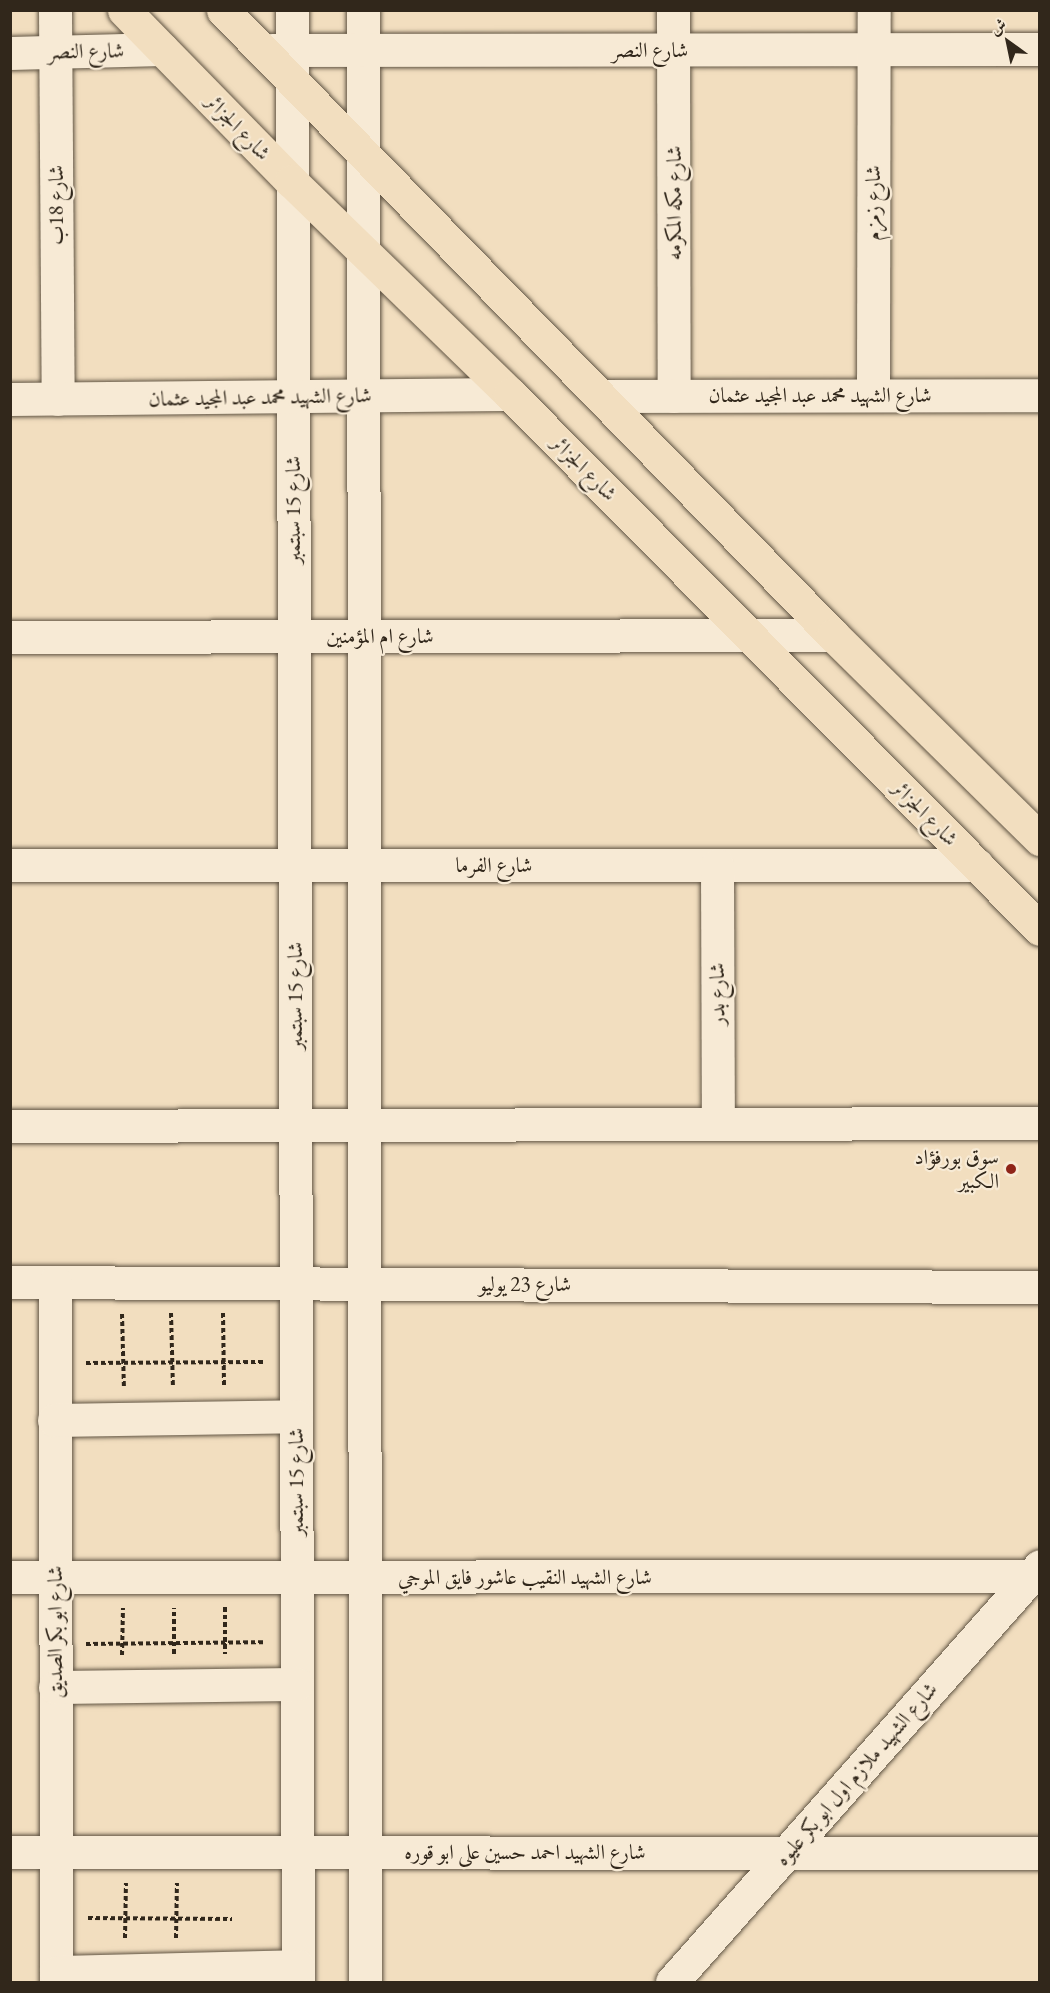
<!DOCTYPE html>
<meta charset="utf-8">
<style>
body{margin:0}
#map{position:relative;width:1050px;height:1993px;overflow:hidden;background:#f2debf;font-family:"EB Garamond",Amiri,serif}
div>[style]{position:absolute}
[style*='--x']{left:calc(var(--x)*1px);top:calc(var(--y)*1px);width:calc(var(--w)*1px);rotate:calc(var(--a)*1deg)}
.path>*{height:4px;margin-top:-2px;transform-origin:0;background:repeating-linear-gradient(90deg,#31271b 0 4.5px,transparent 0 7.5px)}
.roads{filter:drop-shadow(0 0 2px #615544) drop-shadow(0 0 2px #615544)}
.minor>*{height:33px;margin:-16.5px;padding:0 16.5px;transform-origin:16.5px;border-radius:16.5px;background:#f7ead5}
.major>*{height:33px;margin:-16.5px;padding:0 16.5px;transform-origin:16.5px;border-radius:16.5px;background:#f2debf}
.dots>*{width:16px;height:16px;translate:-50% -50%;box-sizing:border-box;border:3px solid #f7ead5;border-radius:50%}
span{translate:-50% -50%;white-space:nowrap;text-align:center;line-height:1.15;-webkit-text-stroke:4.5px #f7ead5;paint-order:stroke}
.street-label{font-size:21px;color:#31271b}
.poi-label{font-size:21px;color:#31271b}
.right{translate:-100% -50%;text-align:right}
.frame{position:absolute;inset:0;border:12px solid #31271b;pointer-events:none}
.north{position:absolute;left:978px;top:12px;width:60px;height:60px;-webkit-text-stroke:4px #f7ead5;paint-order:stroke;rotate:327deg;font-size:16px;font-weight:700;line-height:24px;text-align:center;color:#31271b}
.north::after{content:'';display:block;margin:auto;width:21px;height:27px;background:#31271b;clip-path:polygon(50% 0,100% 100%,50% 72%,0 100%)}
</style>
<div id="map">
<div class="path">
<i style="--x:171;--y:1313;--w:74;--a:88.5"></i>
<i style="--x:223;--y:1313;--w:74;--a:89.2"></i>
<i style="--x:122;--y:1314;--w:74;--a:88.5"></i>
<i style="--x:86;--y:1363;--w:178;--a:-0.3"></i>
<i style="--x:225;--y:1607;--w:47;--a:90"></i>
<i style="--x:86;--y:1644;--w:178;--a:-0.6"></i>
<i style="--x:174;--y:1654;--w:46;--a:-90"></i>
<i style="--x:122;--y:1655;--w:47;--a:-88.8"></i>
<i style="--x:88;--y:1918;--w:144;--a:0.4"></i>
<i style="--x:125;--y:1938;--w:55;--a:-89"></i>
<i style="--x:176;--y:1938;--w:55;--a:-89"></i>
</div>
<div class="roads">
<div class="minor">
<i style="--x:55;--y:10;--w:389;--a:89.6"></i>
<i style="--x:292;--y:10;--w:1972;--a:89.83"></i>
<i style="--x:363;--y:10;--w:1972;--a:89.94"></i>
<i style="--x:673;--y:10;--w:386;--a:89.9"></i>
<i style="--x:272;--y:50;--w:768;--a:-0.07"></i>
<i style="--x:10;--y:53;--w:152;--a:-1.5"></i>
<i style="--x:873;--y:395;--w:385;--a:-89.9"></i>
<i style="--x:601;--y:396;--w:439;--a:-0.1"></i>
<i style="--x:10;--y:399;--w:500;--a:-0.57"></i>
<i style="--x:10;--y:637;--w:823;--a:-0.14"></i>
<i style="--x:10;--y:865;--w:967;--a:0"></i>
<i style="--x:717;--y:865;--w:257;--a:89.8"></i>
<i style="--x:10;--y:1126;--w:1030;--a:-0.17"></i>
<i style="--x:10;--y:1282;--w:1030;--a:0.28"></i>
<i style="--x:55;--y:1282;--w:700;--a:89.92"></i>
<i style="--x:54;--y:1420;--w:242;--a:-0.9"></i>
<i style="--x:10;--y:1577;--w:1030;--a:-0.06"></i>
<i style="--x:55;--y:1687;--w:242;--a:-0.7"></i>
<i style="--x:10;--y:1852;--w:1030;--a:0.06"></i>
<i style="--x:56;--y:1972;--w:242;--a:-1.4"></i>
<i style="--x:672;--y:1982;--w:555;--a:-48.5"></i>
</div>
<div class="major">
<i style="--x:124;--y:10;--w:239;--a:45.7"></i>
<i style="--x:291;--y:181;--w:305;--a:44.2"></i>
<i style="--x:510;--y:394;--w:753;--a:45.27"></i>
<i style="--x:223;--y:10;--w:873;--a:45.7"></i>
<i style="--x:833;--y:635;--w:291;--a:44.6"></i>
</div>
</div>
<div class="dots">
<i style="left:1011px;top:1169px;background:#8f2418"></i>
</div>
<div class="street-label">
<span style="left:650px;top:50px">شارع النصر</span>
<span style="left:86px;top:51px;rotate:-1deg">شارع النصر</span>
<span style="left:238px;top:127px;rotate:46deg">شارع الجزائر</span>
<span style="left:674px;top:203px;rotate:-90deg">شارع مكه المكرمه</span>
<span style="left:873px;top:203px;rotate:-90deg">شارع زمزم</span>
<span style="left:56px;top:205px;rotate:-90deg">شارع 18ب</span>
<span style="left:820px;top:395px">شارع الشهيد محمد عبد المجيد عثمان</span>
<span style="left:260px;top:397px;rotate:-1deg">شارع الشهيد محمد عبد المجيد عثمان</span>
<span style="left:584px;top:468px;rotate:45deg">شارع الجزائر</span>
<span style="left:293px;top:510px;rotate:-90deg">شارع 15 سبتمبر</span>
<span style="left:380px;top:636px">شارع ام المؤمنين</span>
<span style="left:925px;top:813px;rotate:45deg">شارع الجزائر</span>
<span style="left:494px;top:865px">شارع الفرما</span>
<span style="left:717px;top:994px;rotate:-90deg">شارع بدر</span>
<span style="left:295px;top:996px;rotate:-90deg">شارع 15 سبتمبر</span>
<span style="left:525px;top:1284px">شارع 23 يوليو</span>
<span style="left:296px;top:1482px;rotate:-90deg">شارع 15 سبتمبر</span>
<span style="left:525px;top:1577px">شارع الشهيد النقيب عاشور فايق الموجي</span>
<span style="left:55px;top:1632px;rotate:-90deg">شارع ابو بكر الصديق</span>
<span style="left:856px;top:1774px;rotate:-49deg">شارع الشهيد ملازم اول ابو بكر عليوه</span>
<span style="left:525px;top:1852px">شارع الشهيد احمد حسين على ابو قوره</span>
</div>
<div class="poi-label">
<span class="right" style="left:999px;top:1169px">سوق بورفؤاد<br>الكبير</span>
</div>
<div class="frame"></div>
<div class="north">ش</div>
</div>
